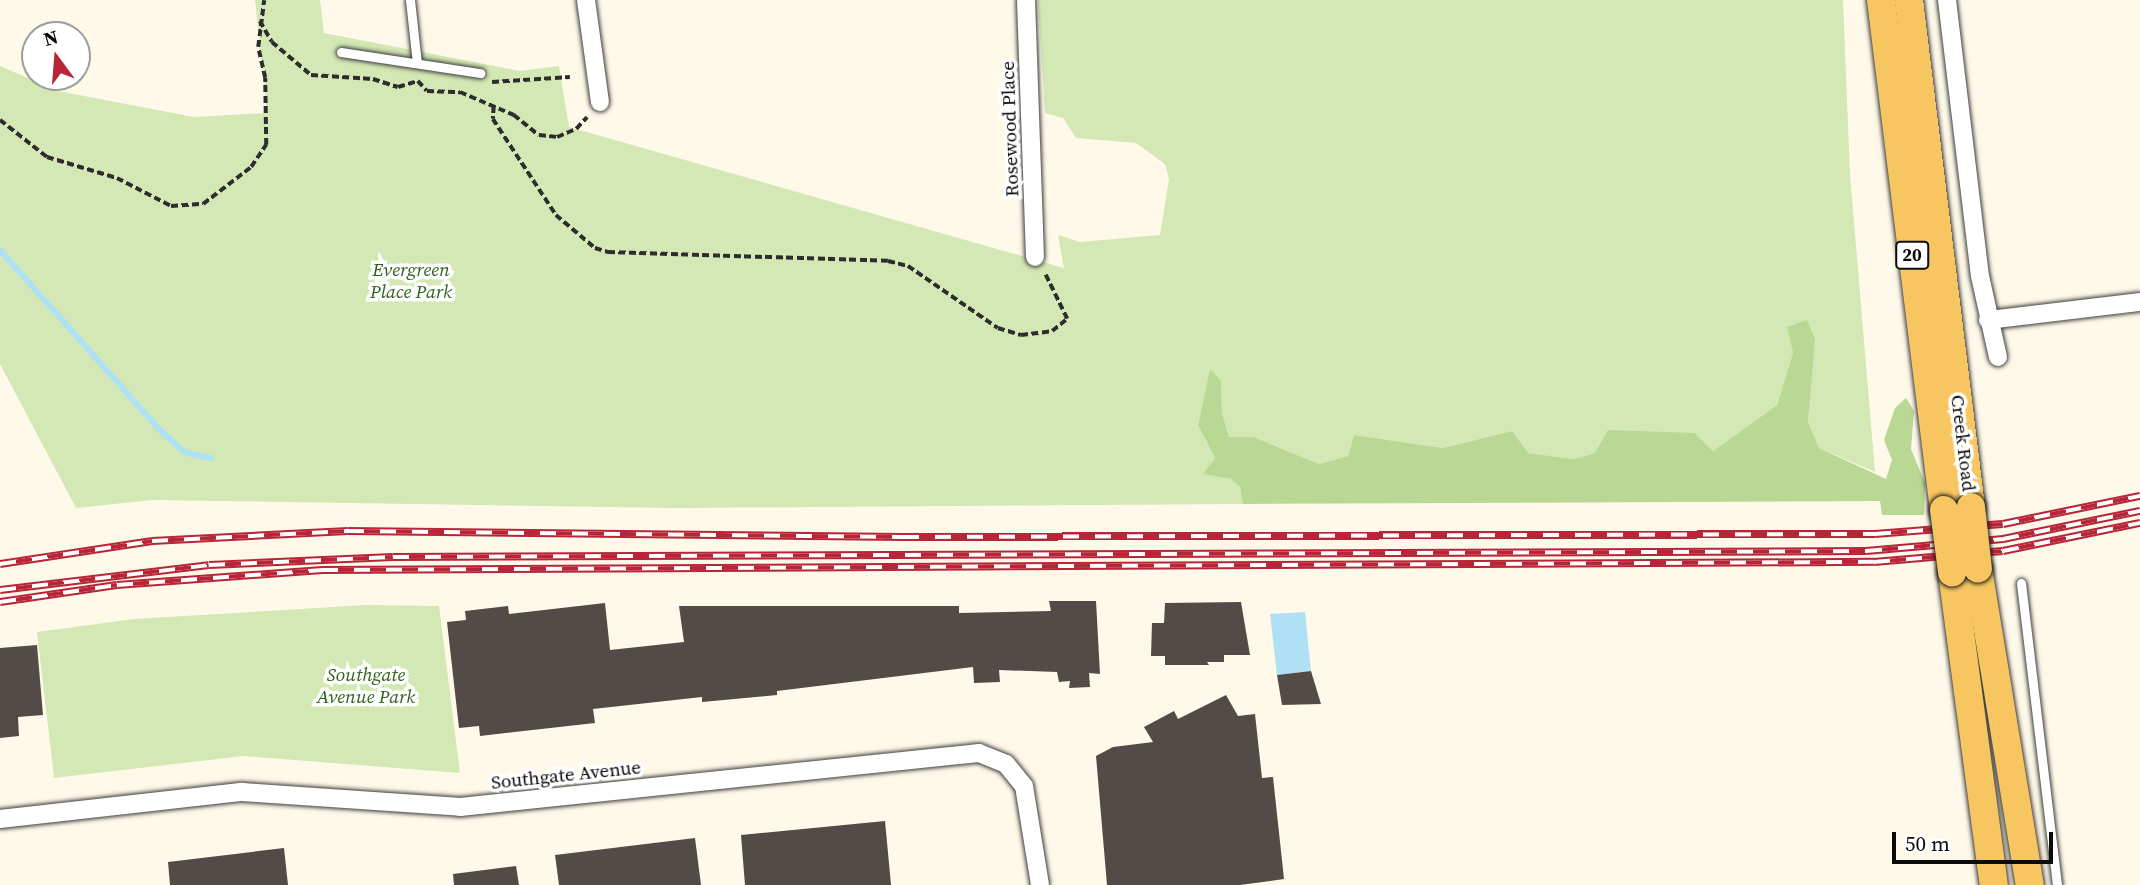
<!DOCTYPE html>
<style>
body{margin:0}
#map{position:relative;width:2140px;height:885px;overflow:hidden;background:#fff9e9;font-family:"Source Serif 4",serif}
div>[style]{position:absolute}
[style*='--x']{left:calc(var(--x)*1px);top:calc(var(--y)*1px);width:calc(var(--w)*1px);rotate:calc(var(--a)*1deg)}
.green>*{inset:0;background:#d3e8b4}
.forest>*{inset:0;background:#b8d894}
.water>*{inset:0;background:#afe1f5}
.stream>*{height:6px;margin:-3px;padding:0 3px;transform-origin:3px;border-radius:3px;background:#afe1f5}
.building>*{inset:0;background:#534b48}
.path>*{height:3.5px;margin-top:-1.75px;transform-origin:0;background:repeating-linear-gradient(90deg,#2d2d2d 0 7px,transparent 0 10.5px)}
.roads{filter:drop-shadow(0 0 2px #3e3e3e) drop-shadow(0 0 2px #3e3e3e)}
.lane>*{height:9px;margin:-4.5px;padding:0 4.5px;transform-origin:4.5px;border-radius:4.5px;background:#fff}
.street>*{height:18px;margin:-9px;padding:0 9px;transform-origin:9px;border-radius:9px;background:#fff}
.primary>*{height:28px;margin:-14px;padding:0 14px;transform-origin:14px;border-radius:14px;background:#f7c661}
.rail>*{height:8px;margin-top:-4px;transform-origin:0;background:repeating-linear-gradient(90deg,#fff 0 16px,#b92538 0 32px);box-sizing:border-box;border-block:2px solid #b92538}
.bridges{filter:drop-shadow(0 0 2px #1c1c1c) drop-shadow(0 0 2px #1c1c1c)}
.primary-bridge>*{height:28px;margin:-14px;padding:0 14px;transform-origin:14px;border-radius:14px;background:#f7c661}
span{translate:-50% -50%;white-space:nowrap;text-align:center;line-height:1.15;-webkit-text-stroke:7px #fff;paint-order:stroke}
.shield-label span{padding:2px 5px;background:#fff;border:2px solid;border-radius:5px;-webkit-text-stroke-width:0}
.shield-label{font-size:18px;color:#0b0b0b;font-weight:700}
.street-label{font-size:19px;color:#0b0b0b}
.park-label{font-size:19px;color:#31611d;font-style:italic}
.north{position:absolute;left:21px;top:21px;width:70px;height:70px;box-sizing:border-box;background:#fff;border:2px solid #9d9d9d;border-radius:50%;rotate:344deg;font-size:19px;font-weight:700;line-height:28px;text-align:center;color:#0b0b0b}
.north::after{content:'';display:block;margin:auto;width:24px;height:32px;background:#b92538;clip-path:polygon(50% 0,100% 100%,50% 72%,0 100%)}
.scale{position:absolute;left:1892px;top:832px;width:161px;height:32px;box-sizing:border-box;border:4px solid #0b0b0b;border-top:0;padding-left:9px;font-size:21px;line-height:24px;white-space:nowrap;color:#0b0b0b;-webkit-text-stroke:5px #fff;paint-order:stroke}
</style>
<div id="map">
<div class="green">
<i style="clip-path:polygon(255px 0,320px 0,324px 33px,520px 71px,559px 66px,569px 127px,1064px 268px,1058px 235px,1080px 242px,1160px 235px,1169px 179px,1165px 164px,1136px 143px,1076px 138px,1063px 118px,1045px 113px,1038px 0,1843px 0,1850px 175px,1875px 472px,1819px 448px,1808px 422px,1810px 383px,1787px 327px,1793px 353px,1777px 405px,1713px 451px,1695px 433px,1661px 434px,1574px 459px,1527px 453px,1512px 431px,1443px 448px,1354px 435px,1348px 456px,1319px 464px,1254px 437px,1229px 437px,1222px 413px,1221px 380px,1210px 369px,1198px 425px,1215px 458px,1204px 474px,1231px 479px,1240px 487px,1243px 504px,675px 508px,152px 500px,76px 508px,0 364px,0 66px,58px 91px,194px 117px,267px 113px)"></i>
<i style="clip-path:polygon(367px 605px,439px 606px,460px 773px,243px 756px,54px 778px,37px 632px,134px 619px)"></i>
</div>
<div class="forest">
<i style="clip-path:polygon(1807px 320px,1815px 339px,1808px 422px,1819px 448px,1886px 479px,1892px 460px,1884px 440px,1895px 408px,1906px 398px,1914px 411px,1911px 449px,1925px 483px,1924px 515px,1882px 515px,1880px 501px,1243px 504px,1240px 487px,1231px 479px,1203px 474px,1215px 458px,1198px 425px,1210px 369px,1221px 380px,1222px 413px,1229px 437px,1254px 437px,1319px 464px,1348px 456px,1354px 435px,1443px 448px,1512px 431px,1528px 453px,1574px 459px,1595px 453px,1608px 430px,1695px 433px,1713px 451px,1777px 405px,1793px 353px,1787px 327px)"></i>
</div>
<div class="water">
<i style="clip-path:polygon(1305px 612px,1311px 671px,1277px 675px,1270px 614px)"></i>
</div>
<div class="stream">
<i style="--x:0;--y:250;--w:238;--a:48.4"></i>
<i style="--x:158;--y:428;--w:35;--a:43"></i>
<i style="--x:184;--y:452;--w:28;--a:13"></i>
</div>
<div class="building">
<i style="clip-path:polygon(1049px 601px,1096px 601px,1100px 674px,1089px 673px,1090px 687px,1069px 688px,1070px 681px,1059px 682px,1057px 672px,999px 670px,1000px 682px,974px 683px,973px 667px,777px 691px,777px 695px,702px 702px,702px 697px,593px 709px,595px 723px,480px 736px,479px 726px,459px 728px,447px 622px,466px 620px,465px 611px,508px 606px,509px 614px,605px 603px,610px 650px,684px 642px,679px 606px,959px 606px,959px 613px,1051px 611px)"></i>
<i style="clip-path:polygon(1241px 602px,1250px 655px,1224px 655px,1224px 662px,1207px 662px,1209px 665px,1165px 665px,1165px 656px,1151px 656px,1152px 623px,1164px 623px,1165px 603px)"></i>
<i style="clip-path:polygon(37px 645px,43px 715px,18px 717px,19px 736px,0 738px,0 648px)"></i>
<i style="clip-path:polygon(1311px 671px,1321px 704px,1282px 705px,1277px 675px)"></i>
<i style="clip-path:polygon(1226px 695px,1238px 716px,1255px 714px,1262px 778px,1273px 777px,1284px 879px,1240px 885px,1107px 885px,1096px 756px,1113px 747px,1153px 742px,1144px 727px,1174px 711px,1178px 719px)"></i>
<i style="clip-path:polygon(885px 821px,891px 885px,745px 885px,741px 835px)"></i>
<i style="clip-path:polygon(695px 838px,701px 885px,559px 885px,555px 855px)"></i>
<i style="clip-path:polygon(284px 848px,288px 885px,170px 885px,168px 862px)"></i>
<i style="clip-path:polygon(516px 866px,519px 885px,454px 885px,453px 874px)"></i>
</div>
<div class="path">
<i style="--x:260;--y:21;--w:24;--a:60"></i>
<i style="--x:272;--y:42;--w:51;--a:40.2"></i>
<i style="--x:311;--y:75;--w:62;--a:3.7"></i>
<i style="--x:373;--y:79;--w:26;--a:18"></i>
<i style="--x:398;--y:87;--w:21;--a:-17"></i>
<i style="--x:418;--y:81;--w:13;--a:48"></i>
<i style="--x:427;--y:91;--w:33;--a:2"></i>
<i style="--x:460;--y:92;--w:59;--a:23.1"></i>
<i style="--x:514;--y:115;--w:32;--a:39"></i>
<i style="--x:539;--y:135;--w:18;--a:6"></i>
<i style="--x:557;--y:137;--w:21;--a:-23"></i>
<i style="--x:576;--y:129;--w:16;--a:-47"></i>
<i style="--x:492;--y:82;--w:78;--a:-3.7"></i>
<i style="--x:494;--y:106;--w:13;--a:94"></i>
<i style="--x:493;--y:119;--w:115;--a:56.7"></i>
<i style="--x:556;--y:215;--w:51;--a:40.2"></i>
<i style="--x:595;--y:248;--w:14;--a:17"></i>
<i style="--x:608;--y:252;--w:280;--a:1.8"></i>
<i style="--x:888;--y:261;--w:21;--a:14"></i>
<i style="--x:908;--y:266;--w:109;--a:34.6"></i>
<i style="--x:998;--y:328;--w:24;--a:17"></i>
<i style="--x:1021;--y:335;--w:31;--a:-7"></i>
<i style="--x:1052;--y:331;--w:19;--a:-39"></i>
<i style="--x:1067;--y:319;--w:50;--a:-116.1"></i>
<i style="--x:0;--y:120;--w:60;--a:38.2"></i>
<i style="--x:47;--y:157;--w:73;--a:16.7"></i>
<i style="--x:117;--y:178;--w:61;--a:27.4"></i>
<i style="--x:171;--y:206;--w:32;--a:-4"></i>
<i style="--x:203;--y:204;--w:61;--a:-37.6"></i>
<i style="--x:251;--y:167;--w:27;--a:-56"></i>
<i style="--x:266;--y:145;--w:67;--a:-90.9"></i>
<i style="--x:265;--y:78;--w:32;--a:-103"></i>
<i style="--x:258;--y:47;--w:47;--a:-82.7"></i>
</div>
<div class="roads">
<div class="lane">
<i style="--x:410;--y:0;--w:63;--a:83.7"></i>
<i style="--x:341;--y:52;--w:141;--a:8.6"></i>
<i style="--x:2021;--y:583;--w:304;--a:83.2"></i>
</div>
<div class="street">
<i style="--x:586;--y:0;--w:103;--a:82.2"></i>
<i style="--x:1026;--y:0;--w:257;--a:88"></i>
<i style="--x:1947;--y:0;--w:278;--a:83.2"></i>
<i style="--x:1980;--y:276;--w:83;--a:77.5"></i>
<i style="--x:1988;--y:320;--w:153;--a:-6.8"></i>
<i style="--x:0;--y:819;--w:244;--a:-6.4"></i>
<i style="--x:242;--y:792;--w:219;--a:3.9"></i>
<i style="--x:460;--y:807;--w:522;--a:-5.94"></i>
<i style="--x:979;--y:753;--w:29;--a:22"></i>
<i style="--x:1006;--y:764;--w:28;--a:51"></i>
<i style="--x:1024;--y:786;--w:100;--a:80.8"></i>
</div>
<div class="primary">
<i style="--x:1881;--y:0;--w:514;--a:82.96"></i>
<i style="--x:1909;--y:0;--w:511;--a:83.03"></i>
<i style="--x:1978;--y:569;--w:320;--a:80.7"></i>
<i style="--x:1952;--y:572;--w:316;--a:82.4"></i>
</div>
</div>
<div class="rail">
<i style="--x:0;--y:564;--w:154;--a:-8.6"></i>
<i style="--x:152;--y:541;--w:196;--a:-2.9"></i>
<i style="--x:348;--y:531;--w:555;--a:0.62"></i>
<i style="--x:903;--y:537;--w:972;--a:-0.18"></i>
<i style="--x:1875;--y:534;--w:128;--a:-4.5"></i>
<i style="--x:2003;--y:524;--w:140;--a:-11.6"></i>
<i style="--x:0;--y:590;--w:210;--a:-6.8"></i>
<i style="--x:209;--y:565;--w:184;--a:-2.5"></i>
<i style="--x:393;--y:557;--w:1473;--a:-0.23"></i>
<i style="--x:1866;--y:551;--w:138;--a:-5"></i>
<i style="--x:2003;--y:539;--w:140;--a:-11.6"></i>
<i style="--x:0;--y:602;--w:118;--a:-8.3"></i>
<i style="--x:117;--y:585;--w:206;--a:-4.2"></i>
<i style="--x:322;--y:570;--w:1552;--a:-0.3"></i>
<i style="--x:1874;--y:562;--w:129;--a:-4.9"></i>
<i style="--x:2003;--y:551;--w:140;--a:-11.6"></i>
</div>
<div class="bridges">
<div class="primary-bridge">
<i style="--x:1971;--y:507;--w:62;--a:83.6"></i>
<i style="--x:1944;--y:510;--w:63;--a:82.6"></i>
</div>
</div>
<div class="shield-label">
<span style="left:1912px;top:255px">20</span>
</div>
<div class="street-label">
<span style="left:1010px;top:129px;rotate:-92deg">Rosewood Place</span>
<span style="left:1963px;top:443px;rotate:83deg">Creek Road</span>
<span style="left:566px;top:775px;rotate:-6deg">Southgate Avenue</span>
</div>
<div class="park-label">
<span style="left:411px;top:281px">Evergreen<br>Place Park</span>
<span style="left:366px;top:686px">Southgate<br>Avenue Park</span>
</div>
<div class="north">N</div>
<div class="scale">50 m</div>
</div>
